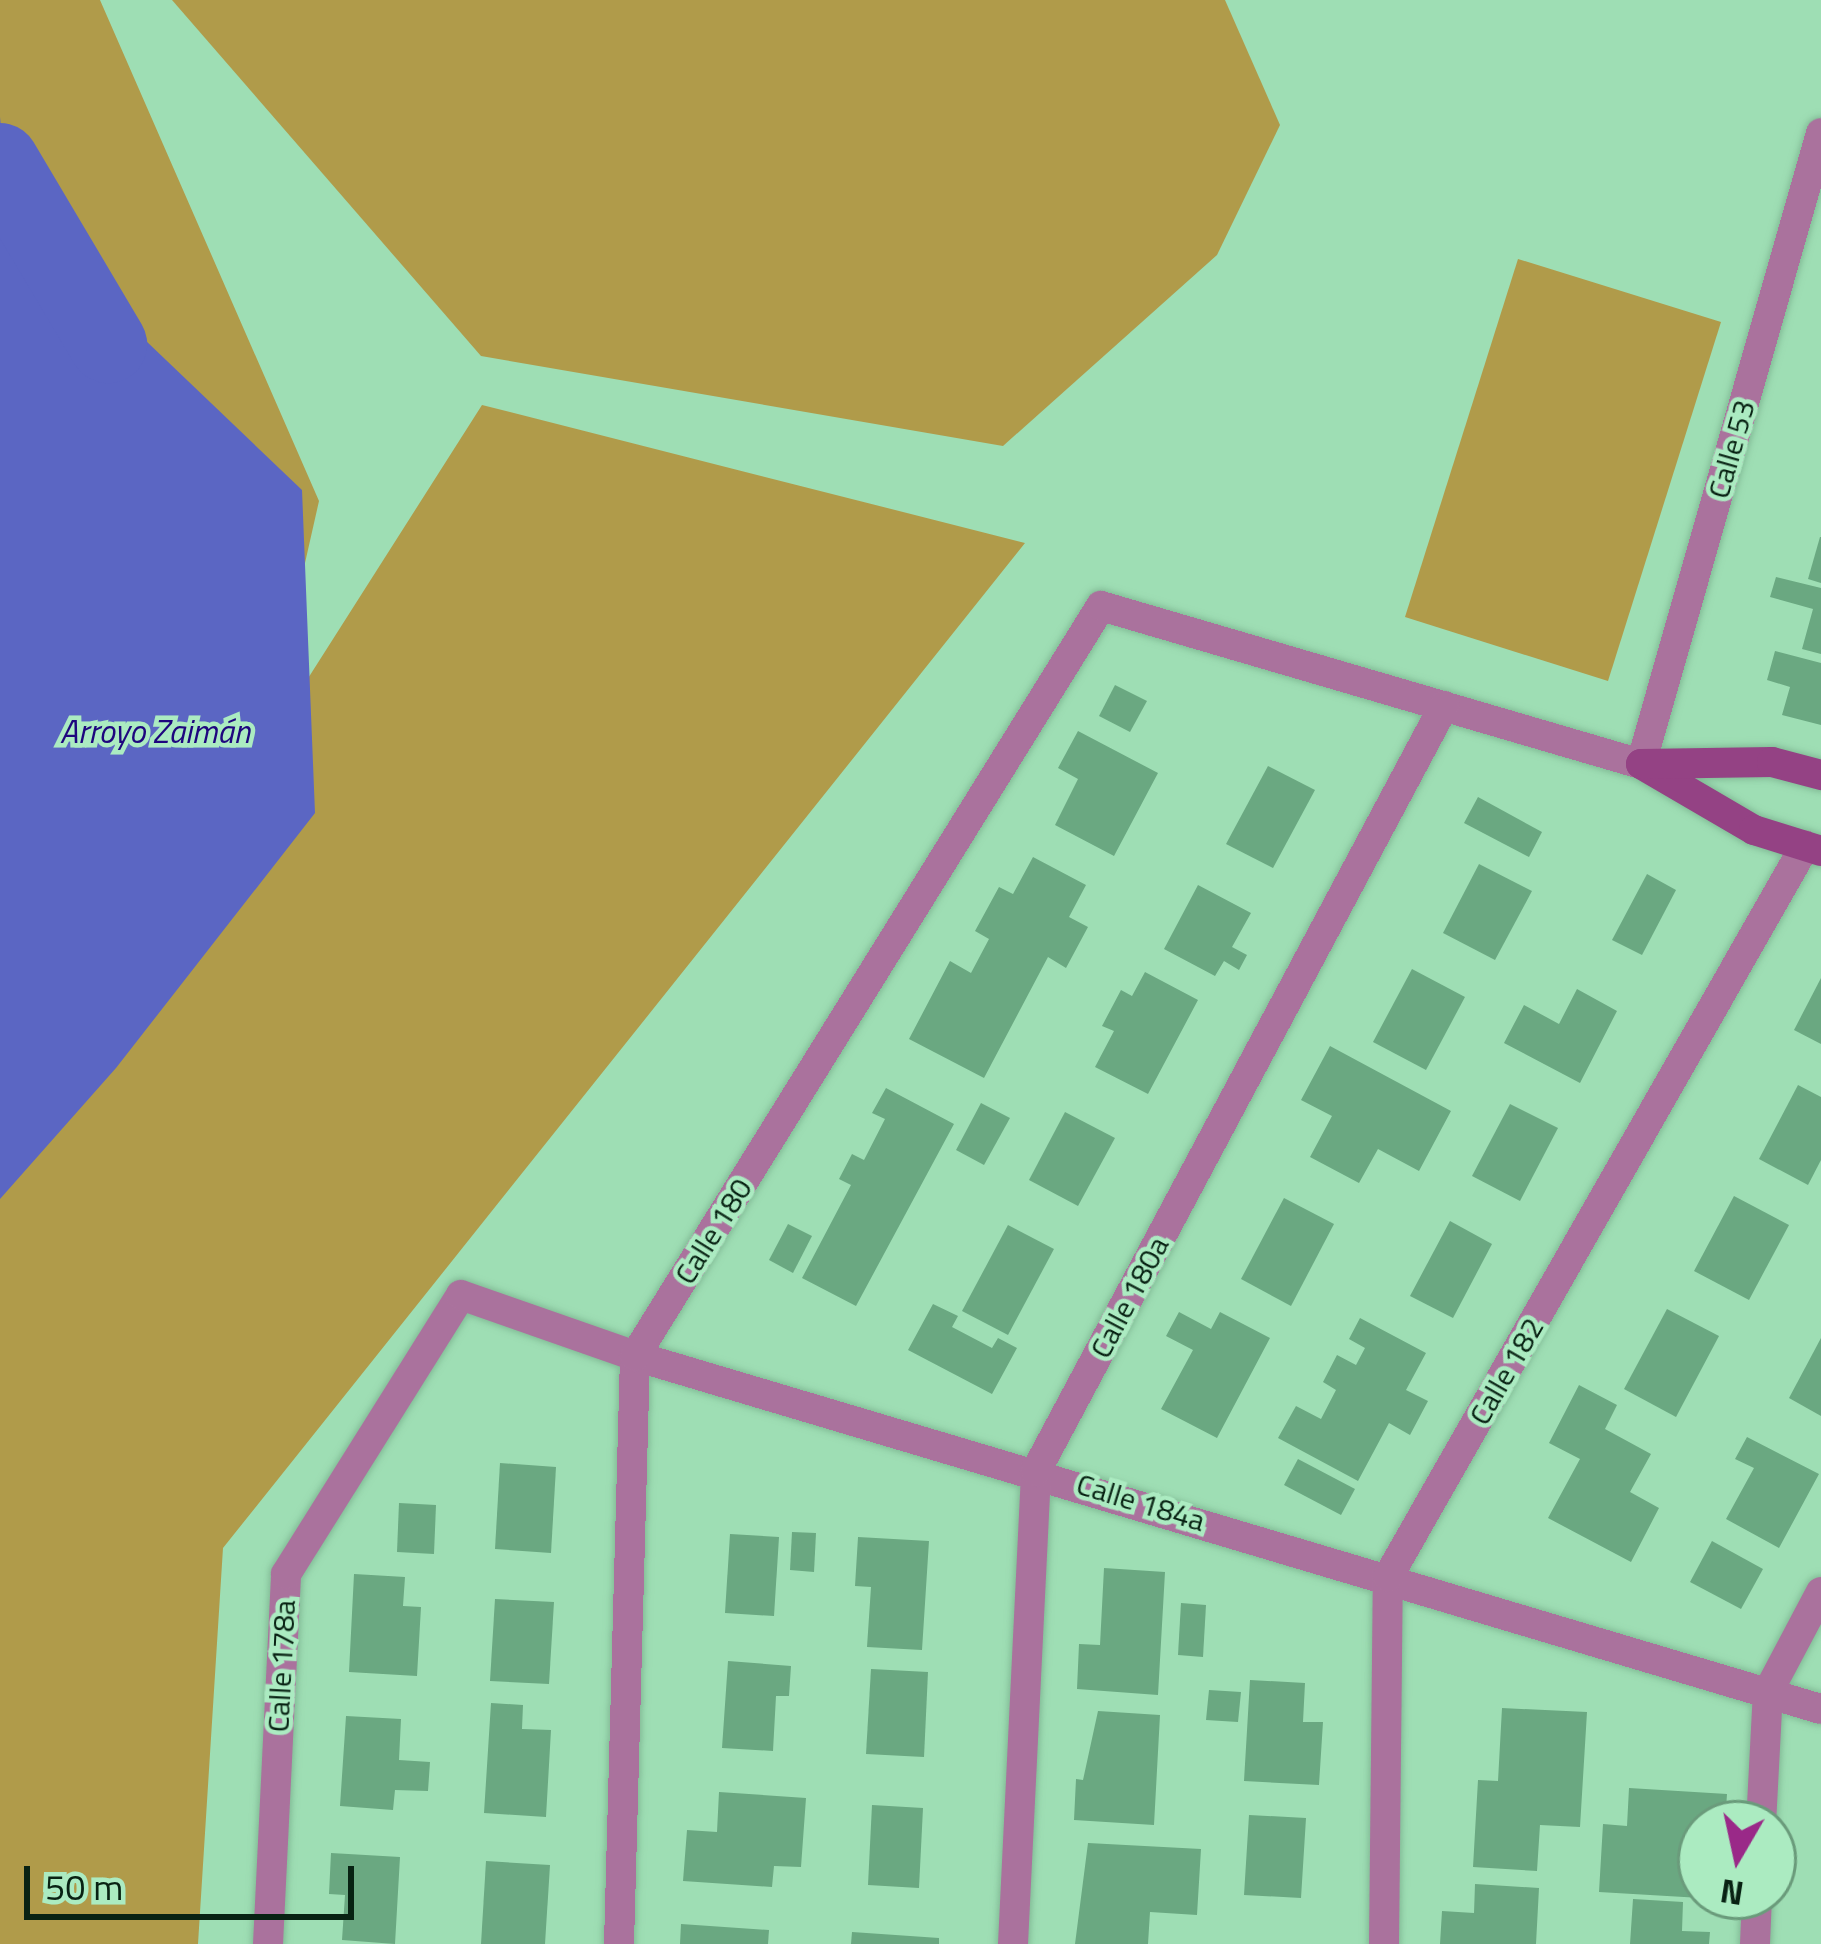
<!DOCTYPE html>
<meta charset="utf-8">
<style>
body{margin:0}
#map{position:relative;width:1821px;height:1944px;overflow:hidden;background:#9edeb4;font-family:"Titillium Web",sans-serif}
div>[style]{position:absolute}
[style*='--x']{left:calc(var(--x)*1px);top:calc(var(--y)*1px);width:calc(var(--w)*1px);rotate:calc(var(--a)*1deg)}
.green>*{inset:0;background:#b09b4a}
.water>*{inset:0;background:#5b66c3}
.river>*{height:78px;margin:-39px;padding:0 39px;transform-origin:39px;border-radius:39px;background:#5b66c3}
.building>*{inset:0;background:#6aa881}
.roads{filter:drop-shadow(0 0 3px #83bc97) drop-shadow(0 0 3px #83bc97)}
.street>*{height:30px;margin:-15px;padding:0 15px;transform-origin:15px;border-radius:15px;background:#aa729d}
.secondary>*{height:30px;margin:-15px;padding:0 15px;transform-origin:15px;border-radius:15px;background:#944284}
span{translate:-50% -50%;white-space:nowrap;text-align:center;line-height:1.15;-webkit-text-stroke:9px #abebc1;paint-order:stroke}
.street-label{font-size:30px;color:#082213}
.water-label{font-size:33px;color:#1e067e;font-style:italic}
.north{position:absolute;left:1677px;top:1800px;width:120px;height:120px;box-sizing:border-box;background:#abebc1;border:3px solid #6a9b7b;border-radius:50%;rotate:189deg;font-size:33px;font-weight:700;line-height:48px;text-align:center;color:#082213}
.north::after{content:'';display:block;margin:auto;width:42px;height:54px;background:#9a2988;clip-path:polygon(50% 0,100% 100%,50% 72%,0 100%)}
.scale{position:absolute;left:24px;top:1866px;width:330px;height:54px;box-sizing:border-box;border:6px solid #082213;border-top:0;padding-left:15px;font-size:36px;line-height:42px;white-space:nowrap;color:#082213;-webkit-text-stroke:9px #abebc1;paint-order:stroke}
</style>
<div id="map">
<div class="green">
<i style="clip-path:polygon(0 0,100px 0,319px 501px,263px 749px,482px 405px,1025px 543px,223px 1548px,198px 1944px,0 1944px)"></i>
<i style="clip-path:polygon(172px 0,1225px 0,1280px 125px,1217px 255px,1003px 446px,481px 356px)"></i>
<i style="clip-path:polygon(1518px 259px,1721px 322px,1608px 681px,1405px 617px)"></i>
</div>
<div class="water">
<i style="clip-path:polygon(0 117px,9px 210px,302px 490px,315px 813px,116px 1068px,0 1199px)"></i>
</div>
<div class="river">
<i style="--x:0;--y:162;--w:212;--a:59.3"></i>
</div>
<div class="building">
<i style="clip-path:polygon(1820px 537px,1821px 537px,1821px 583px,1808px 579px)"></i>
<i style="clip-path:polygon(1776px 577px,1821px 588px,1821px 654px,1802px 649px,1813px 609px,1770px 597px)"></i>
<i style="clip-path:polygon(1775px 651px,1821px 663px,1821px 725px,1782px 715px,1790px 687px,1767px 680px)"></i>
<i style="clip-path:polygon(1115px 685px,1147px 701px,1130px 732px,1099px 716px)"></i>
<i style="clip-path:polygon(1078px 731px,1158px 773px,1114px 856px,1055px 825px,1078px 779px,1058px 768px)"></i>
<i style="clip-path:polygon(1268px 766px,1315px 790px,1273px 868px,1226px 844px)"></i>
<i style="clip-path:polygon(1478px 797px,1542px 832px,1529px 857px,1464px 823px)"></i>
<i style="clip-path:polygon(1033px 857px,1086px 885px,1069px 917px,1088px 927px,1066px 968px,1048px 957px,984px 1078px,909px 1039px,950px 961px,971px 973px,989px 939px,975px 931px,999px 887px,1013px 894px)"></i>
<i style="clip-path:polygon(1479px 864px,1532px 891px,1495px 960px,1443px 933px)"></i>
<i style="clip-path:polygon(1647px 874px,1676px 890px,1642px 955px,1612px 940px)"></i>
<i style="clip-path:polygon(1198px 885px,1251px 913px,1232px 947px,1247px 955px,1239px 970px,1224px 961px,1215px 976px,1164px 949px)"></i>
<i style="clip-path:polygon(1412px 969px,1465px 997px,1426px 1070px,1373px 1042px)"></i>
<i style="clip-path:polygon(1145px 972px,1198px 1000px,1148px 1094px,1095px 1067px,1114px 1031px,1102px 1026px,1121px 990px,1132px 996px)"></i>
<i style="clip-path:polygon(1821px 978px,1821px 1044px,1794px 1030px)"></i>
<i style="clip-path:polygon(1577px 989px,1617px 1011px,1580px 1083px,1504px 1043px,1524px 1005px,1559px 1024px)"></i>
<i style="clip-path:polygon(1330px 1046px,1451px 1111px,1419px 1171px,1378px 1149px,1359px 1183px,1310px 1157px,1332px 1116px,1301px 1100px)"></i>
<i style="clip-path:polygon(1798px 1085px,1821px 1097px,1821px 1160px,1808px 1185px,1759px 1159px)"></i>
<i style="clip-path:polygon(886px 1088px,954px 1124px,856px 1306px,802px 1278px,851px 1185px,839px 1179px,852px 1154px,864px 1160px,885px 1119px,872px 1113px)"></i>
<i style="clip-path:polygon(981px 1103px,1010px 1118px,984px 1165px,956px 1150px)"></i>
<i style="clip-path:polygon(1510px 1104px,1558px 1128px,1520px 1201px,1472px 1176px)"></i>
<i style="clip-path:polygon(1065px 1112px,1115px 1138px,1078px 1206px,1029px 1180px)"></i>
<i style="clip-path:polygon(1734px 1196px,1789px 1225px,1749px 1300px,1694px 1271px)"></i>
<i style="clip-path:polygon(1284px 1198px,1334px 1224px,1291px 1306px,1241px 1279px)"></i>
<i style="clip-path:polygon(1450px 1221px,1492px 1244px,1453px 1318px,1410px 1296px)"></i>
<i style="clip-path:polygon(788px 1224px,812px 1236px,793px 1273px,769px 1260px)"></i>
<i style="clip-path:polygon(1008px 1225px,1054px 1249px,1008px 1335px,962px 1311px)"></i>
<i style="clip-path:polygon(933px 1304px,958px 1316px,952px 1327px,992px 1348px,998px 1338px,1017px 1348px,992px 1394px,908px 1350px)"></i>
<i style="clip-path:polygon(1667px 1309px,1719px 1336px,1676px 1417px,1624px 1389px)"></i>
<i style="clip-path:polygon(1179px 1312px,1211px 1329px,1220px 1312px,1270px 1338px,1217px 1438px,1161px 1409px,1193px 1350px,1166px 1336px)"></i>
<i style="clip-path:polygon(1360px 1318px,1426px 1353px,1406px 1390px,1428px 1401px,1410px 1435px,1389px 1423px,1358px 1481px,1278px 1438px,1296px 1406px,1321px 1419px,1336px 1390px,1323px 1382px,1337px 1355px,1356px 1365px,1365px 1348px,1349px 1339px)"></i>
<i style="clip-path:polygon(1821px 1338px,1821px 1416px,1789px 1398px)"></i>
<i style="clip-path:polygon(1579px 1385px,1617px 1405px,1605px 1429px,1651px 1454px,1630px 1492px,1659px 1508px,1631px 1562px,1548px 1518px,1580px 1459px,1549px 1443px)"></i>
<i style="clip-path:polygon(1747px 1437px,1819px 1474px,1779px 1548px,1726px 1519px,1754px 1468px,1735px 1459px)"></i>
<i style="clip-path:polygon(1298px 1459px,1355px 1489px,1341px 1515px,1284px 1485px)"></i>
<i style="clip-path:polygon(500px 1463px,556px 1467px,551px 1553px,495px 1549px)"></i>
<i style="clip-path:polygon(399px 1503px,436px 1505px,434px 1554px,397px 1552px)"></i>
<i style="clip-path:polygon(792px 1532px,816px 1533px,814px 1572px,790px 1570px)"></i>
<i style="clip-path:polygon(730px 1534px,779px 1537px,774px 1616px,725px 1613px)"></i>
<i style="clip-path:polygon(858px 1537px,929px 1541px,922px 1650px,867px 1647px,871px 1587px,855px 1586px)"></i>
<i style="clip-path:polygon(1712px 1541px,1763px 1569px,1741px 1609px,1690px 1582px)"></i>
<i style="clip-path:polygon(1104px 1568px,1165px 1572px,1158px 1695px,1077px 1689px,1079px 1644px,1100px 1645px)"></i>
<i style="clip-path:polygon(354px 1574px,405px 1577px,403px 1606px,421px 1607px,417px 1676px,349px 1672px)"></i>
<i style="clip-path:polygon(495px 1599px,554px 1602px,549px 1684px,490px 1681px)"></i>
<i style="clip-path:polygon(1181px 1603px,1206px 1605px,1203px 1657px,1178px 1655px)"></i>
<i style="clip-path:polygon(728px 1661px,791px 1666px,789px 1696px,776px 1696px,773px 1751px,722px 1748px)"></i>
<i style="clip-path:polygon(871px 1669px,928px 1672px,924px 1757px,866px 1754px)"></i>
<i style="clip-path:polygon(1250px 1680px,1305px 1683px,1303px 1722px,1323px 1722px,1319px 1785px,1244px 1781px)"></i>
<i style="clip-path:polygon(1209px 1690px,1241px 1692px,1238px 1722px,1206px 1720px)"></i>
<i style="clip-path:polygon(491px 1703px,523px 1705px,522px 1729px,551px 1730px,546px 1817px,484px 1813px)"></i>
<i style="clip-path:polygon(1502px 1708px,1587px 1712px,1580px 1827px,1540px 1825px,1537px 1871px,1473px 1867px,1478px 1780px,1498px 1781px)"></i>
<i style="clip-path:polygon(1098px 1711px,1160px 1715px,1154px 1825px,1074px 1820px,1076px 1779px,1083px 1780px)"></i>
<i style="clip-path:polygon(346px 1716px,401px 1719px,399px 1760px,430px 1762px,428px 1791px,395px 1790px,393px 1810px,340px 1806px)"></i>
<i style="clip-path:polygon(1629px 1788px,1727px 1794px,1725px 1824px,1701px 1824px,1701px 1898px,1599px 1892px,1603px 1824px,1627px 1826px)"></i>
<i style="clip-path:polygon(719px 1792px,806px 1798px,801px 1867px,774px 1866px,772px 1887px,683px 1881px,687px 1830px,717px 1832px)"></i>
<i style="clip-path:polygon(872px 1805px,923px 1808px,919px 1888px,868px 1885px)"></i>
<i style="clip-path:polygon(1249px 1815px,1306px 1818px,1301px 1898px,1244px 1895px)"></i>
<i style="clip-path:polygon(1088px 1843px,1201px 1849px,1197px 1915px,1150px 1912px,1148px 1944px,1075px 1944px)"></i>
<i style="clip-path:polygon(331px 1853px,400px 1857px,395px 1944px,342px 1940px,345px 1895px,329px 1894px)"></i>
<i style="clip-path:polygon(486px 1861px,550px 1865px,545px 1944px,481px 1944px)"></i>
<i style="clip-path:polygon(1475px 1884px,1539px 1888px,1536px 1944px,1440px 1944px,1442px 1911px,1474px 1913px)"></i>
<i style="clip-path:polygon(1633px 1899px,1683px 1902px,1682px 1931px,1710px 1932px,1709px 1944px,1630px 1944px)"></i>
<i style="clip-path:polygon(681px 1924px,769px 1930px,768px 1944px,680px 1944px)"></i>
<i style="clip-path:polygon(852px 1932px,939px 1938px,939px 1944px,851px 1944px)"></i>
</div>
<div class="roads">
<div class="street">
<i style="--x:1761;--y:1824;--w:132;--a:-87"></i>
<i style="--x:1768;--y:1692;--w:113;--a:-62.1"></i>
<i style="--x:268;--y:1944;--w:370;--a:-87.2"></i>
<i style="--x:286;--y:1574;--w:329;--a:-57.9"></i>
<i style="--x:461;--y:1295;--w:184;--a:19.3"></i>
<i style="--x:635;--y:1356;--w:1237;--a:16.58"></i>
<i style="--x:619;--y:1944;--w:588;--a:-88.44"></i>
<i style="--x:635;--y:1356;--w:883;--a:-58.15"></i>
<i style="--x:1101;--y:606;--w:563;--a:16.31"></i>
<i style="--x:1641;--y:764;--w:656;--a:-74.08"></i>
<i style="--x:1013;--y:1944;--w:474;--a:-87.2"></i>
<i style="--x:1036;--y:1471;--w:867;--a:-61.93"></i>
<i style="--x:1384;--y:1944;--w:367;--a:-89.4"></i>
<i style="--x:1388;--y:1577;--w:842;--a:-60.3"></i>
<i style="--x:1755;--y:1944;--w:48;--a:-87.6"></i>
</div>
<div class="secondary">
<i style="--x:1641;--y:764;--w:131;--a:30.3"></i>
<i style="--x:1754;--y:830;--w:70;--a:17.4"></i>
<i style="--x:1641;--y:764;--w:131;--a:-0.9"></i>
<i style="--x:1772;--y:762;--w:51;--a:14.9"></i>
</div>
</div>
<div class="street-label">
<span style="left:1731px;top:449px;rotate:-74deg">Calle 53</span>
<span style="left:713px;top:1231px;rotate:-58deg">Calle 180</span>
<span style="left:1129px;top:1297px;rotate:-62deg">Calle 180a</span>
<span style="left:1506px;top:1371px;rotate:-60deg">Calle 182</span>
<span style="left:1141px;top:1502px;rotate:17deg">Calle 184a</span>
<span style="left:281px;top:1666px;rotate:-87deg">Calle 178a</span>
</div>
<div class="water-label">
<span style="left:155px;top:732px">Arroyo Zaimán</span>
</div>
<div class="north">N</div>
<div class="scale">50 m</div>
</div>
